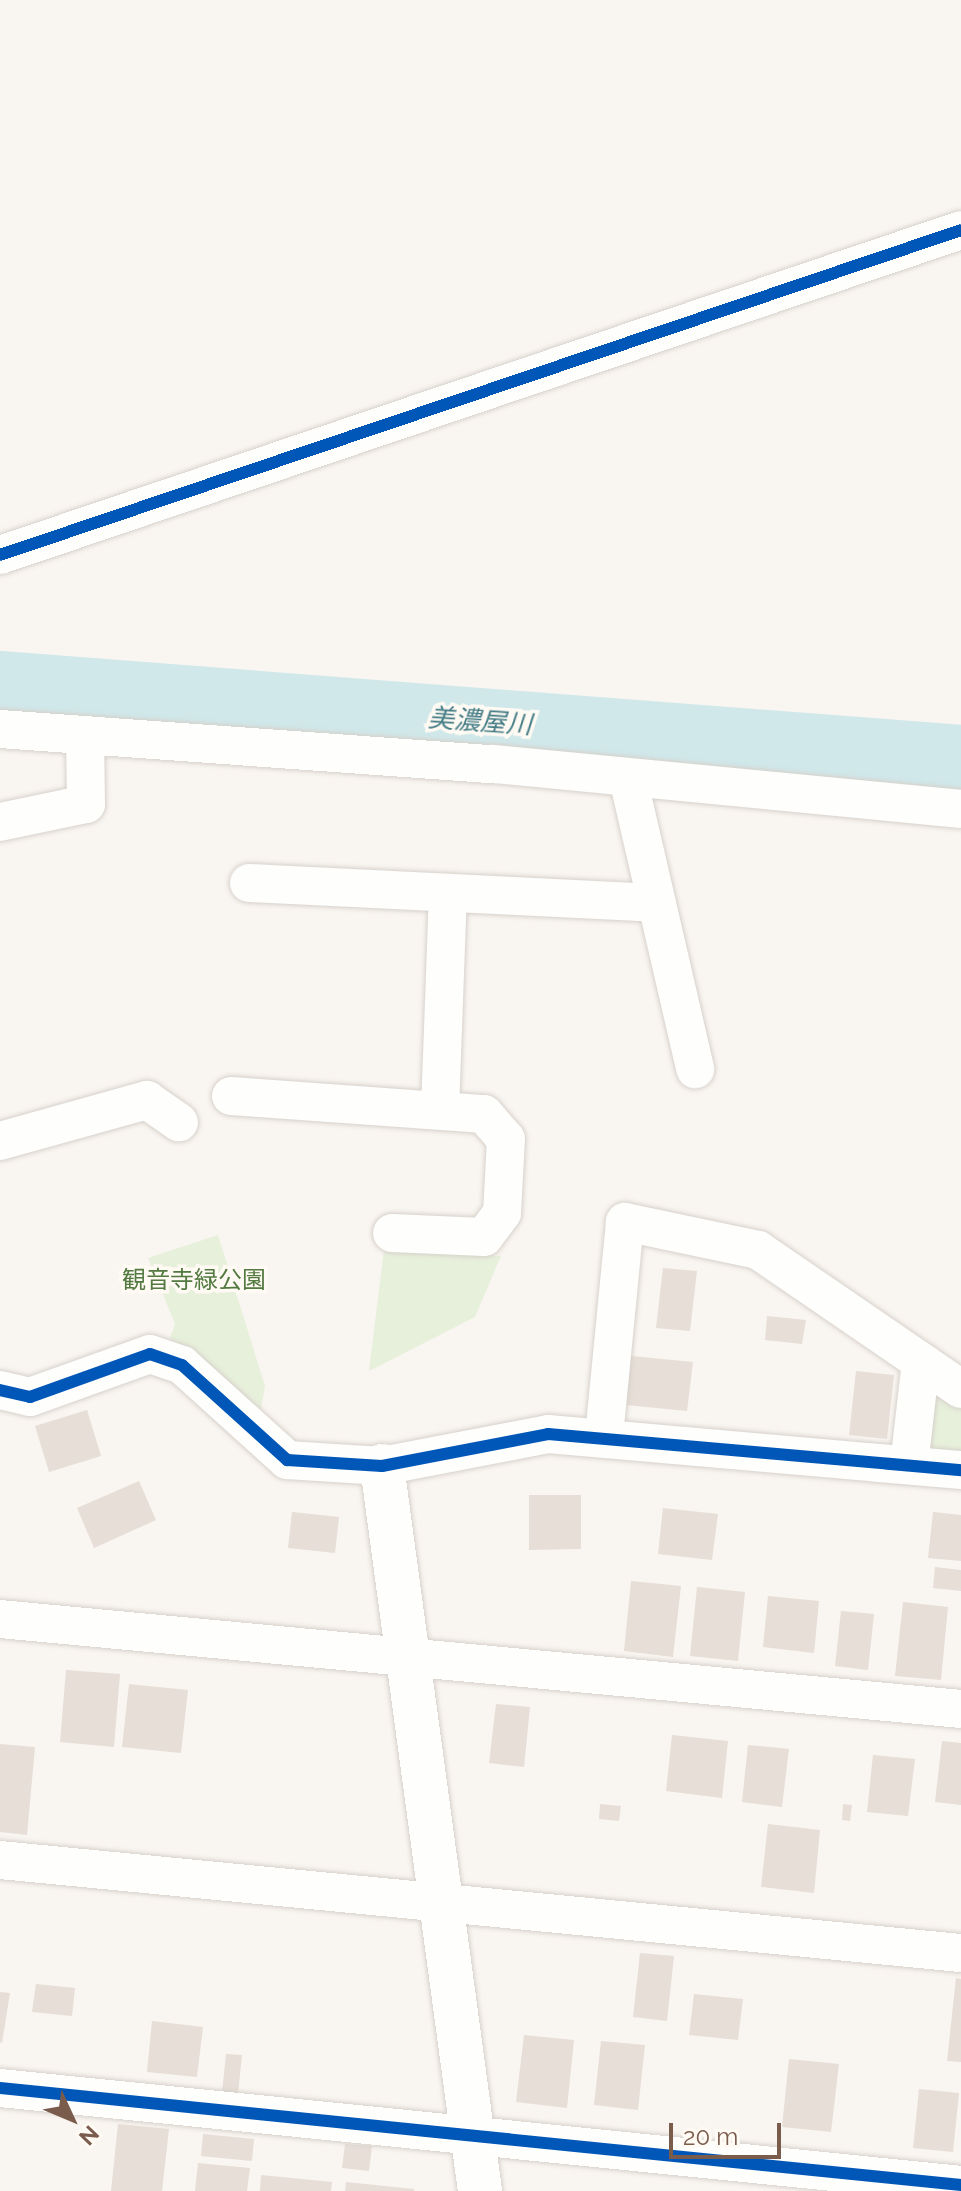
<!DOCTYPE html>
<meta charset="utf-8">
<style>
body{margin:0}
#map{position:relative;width:961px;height:2191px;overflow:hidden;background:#f9f5f0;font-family:Raleway,"Noto Sans JP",sans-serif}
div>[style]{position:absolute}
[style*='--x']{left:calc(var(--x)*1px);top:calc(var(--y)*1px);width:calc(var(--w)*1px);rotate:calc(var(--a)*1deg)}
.green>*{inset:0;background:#e7f0db}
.river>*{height:68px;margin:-34px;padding:0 34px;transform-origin:34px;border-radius:34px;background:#d0e8ea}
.building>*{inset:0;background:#e6ded7}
.roads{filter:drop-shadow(0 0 2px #d7d1cb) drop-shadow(0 0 2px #d7d1cb)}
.minor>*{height:38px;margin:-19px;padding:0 19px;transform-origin:19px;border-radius:19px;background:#fefefd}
.tertiary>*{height:44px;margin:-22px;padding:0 22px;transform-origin:22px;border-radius:22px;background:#fefefd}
.cycleway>*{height:12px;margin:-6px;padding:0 6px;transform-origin:6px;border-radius:6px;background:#0057b8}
span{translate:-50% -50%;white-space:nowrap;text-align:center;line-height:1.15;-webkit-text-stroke:7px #fffaf3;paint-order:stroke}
.park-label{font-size:24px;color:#537a41}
.water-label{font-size:26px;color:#437c86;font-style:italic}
.north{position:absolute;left:32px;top:2079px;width:80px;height:80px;-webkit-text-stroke:6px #fffaf3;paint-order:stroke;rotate:134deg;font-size:22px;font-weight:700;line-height:32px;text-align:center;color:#7a5c4d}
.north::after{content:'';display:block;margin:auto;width:28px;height:36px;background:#7a5c4d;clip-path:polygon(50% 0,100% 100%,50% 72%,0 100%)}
.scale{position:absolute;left:669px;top:2123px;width:112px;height:36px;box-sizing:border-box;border:4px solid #7a5c4d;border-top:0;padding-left:10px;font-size:24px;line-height:28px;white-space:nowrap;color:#7a5c4d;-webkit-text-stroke:6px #fffaf3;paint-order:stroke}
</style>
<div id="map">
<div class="green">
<i style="clip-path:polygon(218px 1235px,265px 1386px,261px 1409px,170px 1338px,175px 1324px,148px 1258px)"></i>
<i style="clip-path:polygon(384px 1249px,501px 1256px,475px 1317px,369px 1371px)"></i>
<i style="clip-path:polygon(932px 1385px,961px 1406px,961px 1458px,938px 1456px,925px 1441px)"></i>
</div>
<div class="river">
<i style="--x:0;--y:685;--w:964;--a:4.4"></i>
</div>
<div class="building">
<i style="clip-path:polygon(663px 1268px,697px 1271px,690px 1331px,656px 1328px)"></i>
<i style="clip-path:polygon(767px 1316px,806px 1320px,802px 1344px,765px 1340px)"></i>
<i style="clip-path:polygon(631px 1356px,693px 1362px,687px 1411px,626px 1405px)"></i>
<i style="clip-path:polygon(856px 1371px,894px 1375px,887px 1439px,849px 1435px)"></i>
<i style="clip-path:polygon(87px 1410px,101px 1456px,49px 1472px,35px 1426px)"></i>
<i style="clip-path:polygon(139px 1481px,156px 1520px,94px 1548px,77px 1508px)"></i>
<i style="clip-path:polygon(529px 1495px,581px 1495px,581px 1549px,529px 1550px)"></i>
<i style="clip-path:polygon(663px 1508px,718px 1514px,712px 1560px,658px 1554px)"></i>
<i style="clip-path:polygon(292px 1512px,339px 1517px,335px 1553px,288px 1548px)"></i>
<i style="clip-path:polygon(933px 1512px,961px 1515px,961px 1561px,928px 1558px)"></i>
<i style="clip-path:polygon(935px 1567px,961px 1570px,961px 1591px,933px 1588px)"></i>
<i style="clip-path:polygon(631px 1581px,681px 1586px,673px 1657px,624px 1651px)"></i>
<i style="clip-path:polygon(697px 1587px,745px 1592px,738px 1661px,690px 1656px)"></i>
<i style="clip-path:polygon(768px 1596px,819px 1601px,814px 1653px,763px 1647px)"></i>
<i style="clip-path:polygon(903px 1602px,948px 1607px,941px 1680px,895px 1676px)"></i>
<i style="clip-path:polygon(841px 1611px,874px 1614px,868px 1670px,835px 1666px)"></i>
<i style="clip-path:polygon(66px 1670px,120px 1674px,114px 1747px,60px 1742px)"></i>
<i style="clip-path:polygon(129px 1684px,188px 1690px,181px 1753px,122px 1747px)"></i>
<i style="clip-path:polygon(496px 1704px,530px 1707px,524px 1767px,489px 1763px)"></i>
<i style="clip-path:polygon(672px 1735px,728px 1741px,722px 1798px,666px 1791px)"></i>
<i style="clip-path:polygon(942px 1741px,961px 1743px,961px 1805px,935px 1802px)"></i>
<i style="clip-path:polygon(0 1744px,35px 1747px,27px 1835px,0 1832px)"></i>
<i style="clip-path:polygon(748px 1745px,789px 1749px,782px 1807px,742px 1802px)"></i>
<i style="clip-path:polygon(873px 1755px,915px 1759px,908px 1816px,867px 1812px)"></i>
<i style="clip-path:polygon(600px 1804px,621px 1806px,619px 1821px,599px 1819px)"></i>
<i style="clip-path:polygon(843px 1804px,852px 1805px,850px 1821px,842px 1820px)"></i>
<i style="clip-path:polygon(768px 1824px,820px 1830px,814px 1893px,761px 1887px)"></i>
<i style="clip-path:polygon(640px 1953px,674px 1956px,667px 2021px,633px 2017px)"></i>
<i style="clip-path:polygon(956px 1978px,961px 1979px,961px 2062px,947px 2061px)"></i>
<i style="clip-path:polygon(36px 1984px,75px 1988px,72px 2016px,32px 2012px)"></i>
<i style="clip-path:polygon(0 1992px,10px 1993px,2px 2043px,0 2042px)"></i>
<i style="clip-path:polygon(694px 1994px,743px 1999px,738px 2040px,689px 2035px)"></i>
<i style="clip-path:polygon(152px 2021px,203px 2027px,197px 2077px,147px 2072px)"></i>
<i style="clip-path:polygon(524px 2035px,574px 2040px,567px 2108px,516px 2102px)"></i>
<i style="clip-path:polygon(601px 2041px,645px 2045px,638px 2110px,594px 2105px)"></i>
<i style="clip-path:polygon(226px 2054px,242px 2055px,238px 2094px,222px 2093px)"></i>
<i style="clip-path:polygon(789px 2059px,839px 2064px,831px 2132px,782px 2127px)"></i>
<i style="clip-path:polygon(919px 2089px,959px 2093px,953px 2152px,913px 2148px)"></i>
<i style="clip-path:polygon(118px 2124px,169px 2129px,162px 2191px,111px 2191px)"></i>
<i style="clip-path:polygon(203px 2134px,254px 2139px,252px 2161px,201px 2156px)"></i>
<i style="clip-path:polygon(345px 2144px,372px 2146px,369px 2171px,342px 2168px)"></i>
<i style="clip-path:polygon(198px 2163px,250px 2168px,247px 2191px,195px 2191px)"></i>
<i style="clip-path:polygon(261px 2175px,332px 2182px,331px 2191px,260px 2191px)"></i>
<i style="clip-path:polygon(346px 2182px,414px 2189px,414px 2191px,345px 2191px)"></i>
</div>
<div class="roads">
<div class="minor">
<i style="--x:0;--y:555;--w:1014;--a:-18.68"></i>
<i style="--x:0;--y:729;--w:495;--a:4.1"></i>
<i style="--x:494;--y:764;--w:469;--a:5.5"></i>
<i style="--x:628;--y:778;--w:299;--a:77"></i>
<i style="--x:0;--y:822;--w:88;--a:-11.8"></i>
<i style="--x:86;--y:804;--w:69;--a:-90.8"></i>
<i style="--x:249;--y:883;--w:408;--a:2.8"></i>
<i style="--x:231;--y:1096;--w:254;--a:4.1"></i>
<i style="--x:484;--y:1114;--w:33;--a:49"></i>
<i style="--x:506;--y:1139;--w:74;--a:93.1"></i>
<i style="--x:502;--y:1213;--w:30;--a:127"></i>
<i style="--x:484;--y:1237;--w:92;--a:-177.5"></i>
<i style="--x:440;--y:1110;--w:217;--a:-87.9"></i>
<i style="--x:0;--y:1141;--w:153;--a:-15.6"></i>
<i style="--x:147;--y:1100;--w:39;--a:35"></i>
<i style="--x:0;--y:1390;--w:31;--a:13"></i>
<i style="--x:30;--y:1397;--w:127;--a:-19.7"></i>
<i style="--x:150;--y:1354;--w:34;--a:19"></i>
<i style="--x:182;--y:1365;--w:142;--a:42.1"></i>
<i style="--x:287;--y:1460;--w:95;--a:3.6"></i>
<i style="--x:382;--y:1466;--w:169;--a:-10.9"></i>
<i style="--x:548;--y:1434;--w:415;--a:5"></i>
<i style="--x:604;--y:1436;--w:215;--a:-84.4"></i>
<i style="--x:625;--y:1222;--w:136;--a:11.9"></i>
<i style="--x:758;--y:1250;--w:246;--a:34.4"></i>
<i style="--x:909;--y:1465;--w:104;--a:-83.4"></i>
<i style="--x:0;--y:1619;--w:965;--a:5.35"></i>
<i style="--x:0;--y:1860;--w:965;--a:5.53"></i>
<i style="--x:0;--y:2088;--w:966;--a:5.76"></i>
</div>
<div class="tertiary">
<i style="--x:382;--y:1466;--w:732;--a:82.3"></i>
</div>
</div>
<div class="cycleway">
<i style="--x:0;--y:555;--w:1014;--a:-18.68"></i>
<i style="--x:0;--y:1390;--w:31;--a:13"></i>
<i style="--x:30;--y:1397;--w:127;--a:-19.7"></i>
<i style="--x:150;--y:1354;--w:34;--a:19"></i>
<i style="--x:182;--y:1365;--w:142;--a:42.1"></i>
<i style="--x:287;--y:1460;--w:95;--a:3.6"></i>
<i style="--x:382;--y:1466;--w:169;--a:-10.9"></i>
<i style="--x:548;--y:1434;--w:415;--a:5"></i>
<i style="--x:0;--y:2088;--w:966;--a:5.76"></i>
</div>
<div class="park-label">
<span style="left:194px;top:1280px">観音寺緑公園</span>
</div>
<div class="water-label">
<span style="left:480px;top:722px;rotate:4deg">美濃屋川</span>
</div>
<div class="north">N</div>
<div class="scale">20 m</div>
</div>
